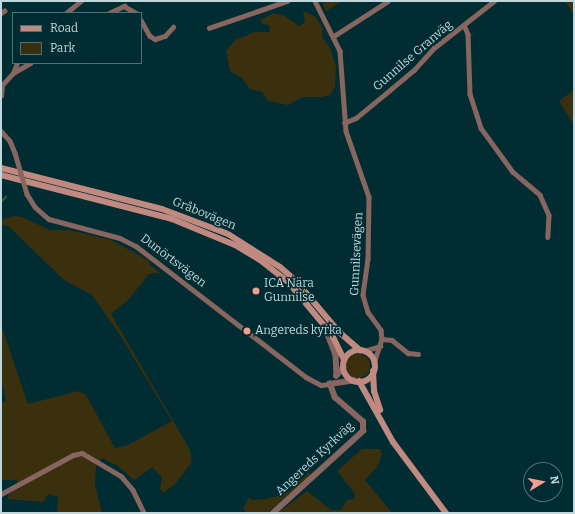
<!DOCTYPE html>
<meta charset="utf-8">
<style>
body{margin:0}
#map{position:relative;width:575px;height:514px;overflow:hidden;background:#002c32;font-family:Bitter,serif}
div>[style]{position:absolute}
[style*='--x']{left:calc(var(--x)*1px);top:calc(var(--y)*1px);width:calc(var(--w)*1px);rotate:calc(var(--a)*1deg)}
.green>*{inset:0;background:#3b300e}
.round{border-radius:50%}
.stream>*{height:1.5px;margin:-0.75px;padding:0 0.75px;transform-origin:0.75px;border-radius:0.75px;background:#286939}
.minor>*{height:4.5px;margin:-2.25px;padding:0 2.25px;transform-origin:2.25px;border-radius:2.25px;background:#886660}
.tertiary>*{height:5.5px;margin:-2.75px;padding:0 2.75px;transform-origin:2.75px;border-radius:2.75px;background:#886660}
.secondary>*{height:6px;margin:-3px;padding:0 3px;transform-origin:3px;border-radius:3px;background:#c08a81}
.secondary>.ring{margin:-3px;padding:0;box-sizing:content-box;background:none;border:6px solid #c08a81;border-radius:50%}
.minor-bridge>*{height:4.5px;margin:-2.25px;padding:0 2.25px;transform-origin:2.25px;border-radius:2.25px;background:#886660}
.dots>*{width:11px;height:11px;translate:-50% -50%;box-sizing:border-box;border:2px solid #002c32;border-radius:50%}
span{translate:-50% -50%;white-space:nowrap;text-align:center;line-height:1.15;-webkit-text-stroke:3px #002c32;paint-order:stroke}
.street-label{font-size:12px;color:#bed8dd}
.poi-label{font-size:12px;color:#bed8dd}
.left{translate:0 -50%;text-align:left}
.frame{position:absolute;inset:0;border:2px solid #bed8dd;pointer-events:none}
.legend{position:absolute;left:12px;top:12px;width:130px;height:52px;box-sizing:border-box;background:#002c32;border:1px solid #4c7176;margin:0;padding:5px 7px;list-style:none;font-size:12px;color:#bed8dd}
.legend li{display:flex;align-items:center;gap:8px;height:20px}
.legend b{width:20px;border:1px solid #4c7176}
.north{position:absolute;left:523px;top:462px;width:40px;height:40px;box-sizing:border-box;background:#002c32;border:1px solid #4c7176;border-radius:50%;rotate:80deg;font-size:11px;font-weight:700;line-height:16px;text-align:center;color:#bed8dd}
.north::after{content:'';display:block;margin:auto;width:14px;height:18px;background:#f59d8f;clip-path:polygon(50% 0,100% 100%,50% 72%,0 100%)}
</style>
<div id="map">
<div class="green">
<i style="clip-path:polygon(322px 1px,342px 1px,326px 11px)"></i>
<i style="clip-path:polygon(565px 1px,574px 1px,574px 15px)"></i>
<i style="clip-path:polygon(303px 11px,315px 16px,323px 29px,322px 37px,330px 48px,336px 67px,335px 87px,330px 95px,322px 97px,302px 97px,288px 105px,268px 101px,262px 92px,250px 89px,242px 78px,230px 71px,226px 51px,235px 40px,255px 32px,270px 32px,269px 25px,262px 24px,261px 20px,273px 13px,285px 16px,299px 26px,305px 22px)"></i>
<i style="clip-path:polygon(574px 90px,574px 125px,559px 101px)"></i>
<i style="clip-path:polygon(13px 216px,22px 217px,50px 230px,69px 230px,111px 240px,148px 260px,150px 265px,168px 279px,159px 273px,149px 274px,129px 299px,111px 314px,189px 448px,192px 462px,175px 484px,163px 493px,160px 489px,162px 477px,152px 467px,134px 480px,118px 466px,102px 458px,96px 466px,95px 484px,102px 513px,57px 513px,58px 497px,48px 494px,43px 502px,8px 499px,8px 495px,19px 488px,17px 480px,1px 480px,1px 403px,6px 401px,1px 377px,1px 325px,28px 404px,78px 391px,86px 395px,115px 448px,128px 445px,172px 421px,120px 335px,92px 295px,64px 280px,8px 226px,1px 225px,1px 220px)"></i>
<i class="round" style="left:346px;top:354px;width:24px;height:24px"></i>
<i style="clip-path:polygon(362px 449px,380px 449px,382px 455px,377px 467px,365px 480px,392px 513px,278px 513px,307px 491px,331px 510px,341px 510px,347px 500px,354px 499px,355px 494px,337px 471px)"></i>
<i style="clip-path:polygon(309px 472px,311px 475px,267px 513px,248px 513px,243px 509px,249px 497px,252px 500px,266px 499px,278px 496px,289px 490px)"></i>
</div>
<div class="stream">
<i style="--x:1;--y:202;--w:7;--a:-45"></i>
</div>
<div class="minor">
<i style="--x:315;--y:1;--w:56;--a:63.4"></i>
<i style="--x:340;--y:51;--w:80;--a:85.7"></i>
<i style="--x:346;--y:131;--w:70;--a:70.8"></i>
<i style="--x:369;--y:197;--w:62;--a:90.9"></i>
<i style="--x:368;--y:259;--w:36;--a:98"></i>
<i style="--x:363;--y:295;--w:18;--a:74"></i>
<i style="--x:368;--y:312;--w:22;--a:54"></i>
<i style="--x:381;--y:330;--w:9;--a:84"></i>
<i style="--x:382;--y:339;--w:25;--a:108"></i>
<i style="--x:1;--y:13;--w:4;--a:-34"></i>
<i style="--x:66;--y:13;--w:19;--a:-39"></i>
<i style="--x:109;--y:13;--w:17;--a:-25"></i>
<i style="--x:124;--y:6;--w:14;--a:30"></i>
<i style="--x:141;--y:20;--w:18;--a:61"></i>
<i style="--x:150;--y:36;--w:6;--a:31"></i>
<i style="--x:155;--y:39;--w:10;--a:-17"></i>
<i style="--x:165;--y:36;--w:12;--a:-48"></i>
<i style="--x:464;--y:25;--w:10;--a:66"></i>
<i style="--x:468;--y:34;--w:60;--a:88.1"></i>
<i style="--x:470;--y:94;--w:36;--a:72"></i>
<i style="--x:481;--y:128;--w:54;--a:54"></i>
<i style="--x:513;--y:172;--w:35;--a:40"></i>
<i style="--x:540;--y:195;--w:22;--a:66"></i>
<i style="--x:549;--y:215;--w:22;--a:93"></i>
<i style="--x:209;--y:28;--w:83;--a:-19.1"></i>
<i style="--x:334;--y:36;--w:64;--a:-32.9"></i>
<i style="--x:13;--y:73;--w:11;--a:-68"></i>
<i style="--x:1;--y:96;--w:11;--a:-85"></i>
<i style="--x:2;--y:85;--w:16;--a:-47"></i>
<i style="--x:13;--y:73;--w:20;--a:-30"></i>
<i style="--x:344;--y:123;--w:13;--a:-23"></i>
<i style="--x:356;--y:118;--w:44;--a:-39.5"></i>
<i style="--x:390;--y:90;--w:31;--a:-40"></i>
<i style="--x:414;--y:70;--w:30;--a:-48"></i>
<i style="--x:434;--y:48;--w:76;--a:-38.1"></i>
<i style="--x:1;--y:131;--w:13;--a:48"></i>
<i style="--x:10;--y:141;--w:13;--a:67"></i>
<i style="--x:27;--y:194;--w:15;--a:58"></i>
<i style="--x:35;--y:207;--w:18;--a:41"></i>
<i style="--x:49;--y:219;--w:73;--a:15"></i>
<i style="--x:120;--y:238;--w:18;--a:27"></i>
<i style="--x:136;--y:246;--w:215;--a:37.6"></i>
<i style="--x:306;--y:377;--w:17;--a:28"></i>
<i style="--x:321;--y:385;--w:9;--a:-6"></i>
<i style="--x:382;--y:339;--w:10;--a:6"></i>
<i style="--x:392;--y:340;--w:21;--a:39"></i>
<i style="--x:408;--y:353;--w:10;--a:6"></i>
<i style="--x:364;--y:351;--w:17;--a:-17"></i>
<i style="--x:1;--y:494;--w:82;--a:-28.4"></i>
<i style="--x:73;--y:455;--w:9;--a:-13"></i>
<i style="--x:82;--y:453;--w:45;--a:30.5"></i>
<i style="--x:121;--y:476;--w:18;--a:49"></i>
<i style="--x:133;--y:490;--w:25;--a:64"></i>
</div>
<div class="tertiary">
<i style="--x:326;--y:329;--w:28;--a:69"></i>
<i style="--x:336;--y:355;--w:20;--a:87"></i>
<i style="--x:336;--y:376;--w:11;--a:-49"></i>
<i style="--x:273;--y:513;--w:122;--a:-42.3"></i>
<i style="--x:363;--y:431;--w:9;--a:-90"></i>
<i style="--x:363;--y:422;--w:37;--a:-139"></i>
<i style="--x:335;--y:398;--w:15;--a:-110"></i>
<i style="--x:330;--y:384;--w:24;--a:-9"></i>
</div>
<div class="secondary">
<i style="--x:1;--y:168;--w:166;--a:14.3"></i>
<i style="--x:162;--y:209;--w:71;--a:20.7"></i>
<i style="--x:228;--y:234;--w:62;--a:32.4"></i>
<i style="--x:280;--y:267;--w:21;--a:41"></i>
<i style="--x:296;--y:281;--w:67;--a:49.9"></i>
<i style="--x:339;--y:332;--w:28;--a:41"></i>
<i style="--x:1;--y:175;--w:177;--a:14.4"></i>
<i style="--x:172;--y:219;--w:68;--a:22.4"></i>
<i style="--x:235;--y:245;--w:29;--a:31"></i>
<i style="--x:260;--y:260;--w:37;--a:38"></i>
<i style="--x:289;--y:283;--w:67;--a:50.4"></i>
<i style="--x:332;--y:335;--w:28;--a:64"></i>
<i class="ring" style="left:343px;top:350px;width:26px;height:26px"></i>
<i style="--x:373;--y:371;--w:20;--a:87"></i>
<i style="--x:374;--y:391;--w:20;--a:72"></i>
<i style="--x:359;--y:381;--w:70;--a:60.9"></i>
<i style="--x:393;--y:442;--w:89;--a:53.3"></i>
</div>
<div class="minor-bridge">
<i style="--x:15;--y:153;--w:43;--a:73.7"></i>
</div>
<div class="dots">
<i style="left:256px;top:291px;background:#f59d8f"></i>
<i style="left:247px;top:331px;background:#f59d8f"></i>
</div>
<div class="street-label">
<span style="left:413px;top:56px;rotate:-41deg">Gunnilse Granväg</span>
<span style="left:204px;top:214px;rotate:22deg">Gråbovägen</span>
<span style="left:357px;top:254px;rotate:-87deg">Gunnilsevägen</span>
<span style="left:173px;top:261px;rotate:37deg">Dunörtsvägen</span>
<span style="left:315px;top:459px;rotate:-43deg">Angereds Kyrkväg</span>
</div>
<div class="poi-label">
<span class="left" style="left:264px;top:291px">ICA Nära<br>Gunnilse</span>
<span class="left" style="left:255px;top:331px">Angereds kyrka</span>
</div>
<div class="frame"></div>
<ul class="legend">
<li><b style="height:5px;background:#c08a81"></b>Road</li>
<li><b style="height:11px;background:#3b300e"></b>Park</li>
</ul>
<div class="north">N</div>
</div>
